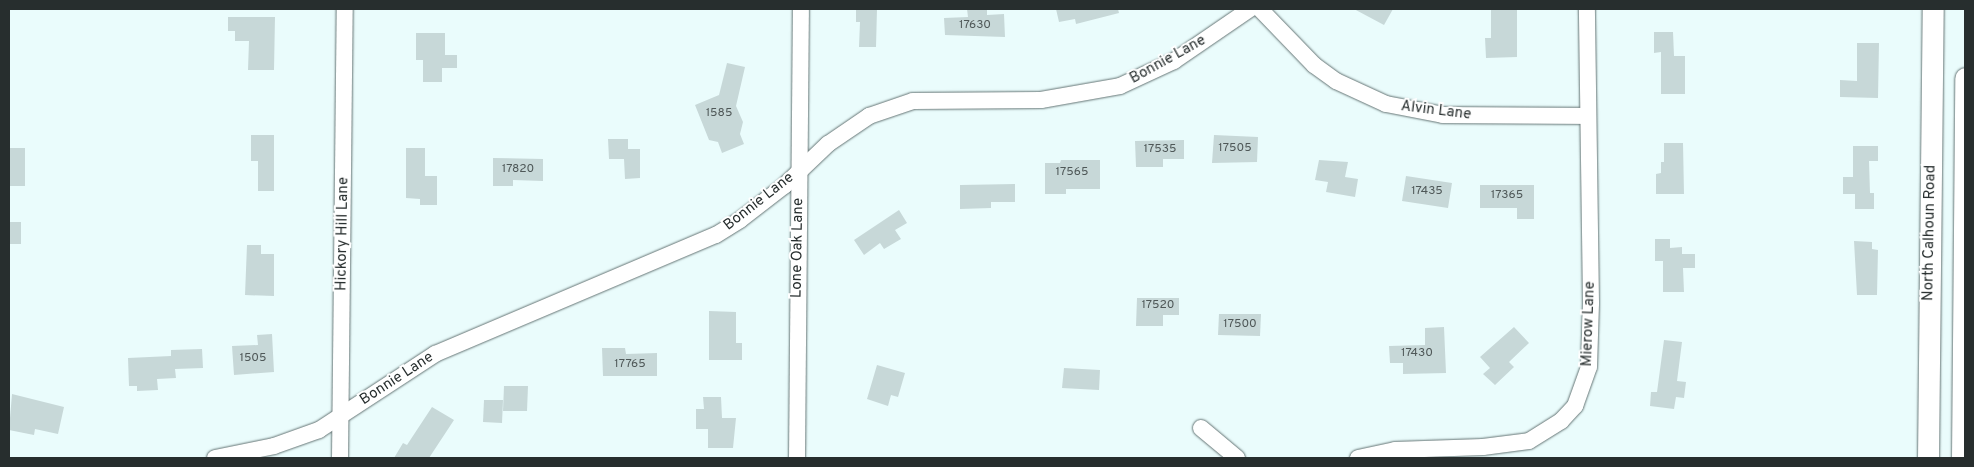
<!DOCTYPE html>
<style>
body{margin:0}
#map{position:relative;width:1974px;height:467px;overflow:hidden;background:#eafcfc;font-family:Overpass,sans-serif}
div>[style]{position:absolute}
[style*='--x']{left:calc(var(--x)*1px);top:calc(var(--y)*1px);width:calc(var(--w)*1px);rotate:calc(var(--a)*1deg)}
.building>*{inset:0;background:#c7d8d8}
.roads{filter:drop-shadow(0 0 1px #657575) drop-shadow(0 0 1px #657575)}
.minor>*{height:16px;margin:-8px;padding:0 8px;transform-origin:8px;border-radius:8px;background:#fff}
.major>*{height:21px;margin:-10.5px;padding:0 10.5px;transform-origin:10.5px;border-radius:10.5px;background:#fff}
span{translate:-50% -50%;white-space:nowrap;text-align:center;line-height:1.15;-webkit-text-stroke:4px #fff;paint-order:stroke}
.number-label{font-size:12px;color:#4f5858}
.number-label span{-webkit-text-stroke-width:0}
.street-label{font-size:15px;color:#272e2e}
.frame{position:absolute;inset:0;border:10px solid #272e2e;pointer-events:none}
</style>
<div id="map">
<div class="building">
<i style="clip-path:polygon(856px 9px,877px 9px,876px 47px,859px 47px,860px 22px,856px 22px)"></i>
<i style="clip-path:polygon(967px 9px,987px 9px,987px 15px,1004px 14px,1005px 37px,945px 35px,944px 18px,968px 17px)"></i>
<i style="clip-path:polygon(1056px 9px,1118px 9px,1119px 13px,1076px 24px,1075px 19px,1059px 22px)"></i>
<i style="clip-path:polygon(1354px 9px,1393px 9px,1384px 25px)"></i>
<i style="clip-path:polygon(1491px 9px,1517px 9px,1517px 57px,1486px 58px,1485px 38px,1491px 38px)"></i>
<i style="clip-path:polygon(228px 17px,275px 17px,274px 70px,248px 70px,249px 41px,235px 41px,235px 31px,228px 31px)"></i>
<i style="clip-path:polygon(1654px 32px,1673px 32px,1674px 56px,1685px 56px,1685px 94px,1661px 94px,1661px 52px,1654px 53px)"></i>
<i style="clip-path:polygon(416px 33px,445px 33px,445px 55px,457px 55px,457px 68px,442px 68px,442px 82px,423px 82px,423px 60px,416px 60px)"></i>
<i style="clip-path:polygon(1857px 43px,1879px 43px,1878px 98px,1840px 97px,1840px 80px,1857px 81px)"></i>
<i style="clip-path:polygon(727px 63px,745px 67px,736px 106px,743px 122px,740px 134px,744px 144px,722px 153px,718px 142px,709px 140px,695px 105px,719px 95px)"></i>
<i style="clip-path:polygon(251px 135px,274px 135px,274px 191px,258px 191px,258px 161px,251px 161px)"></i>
<i style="clip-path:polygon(1214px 135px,1258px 137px,1257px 162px,1212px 163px)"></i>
<i style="clip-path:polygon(608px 139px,628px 139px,628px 149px,640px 149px,640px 178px,625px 179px,624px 159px,609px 159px)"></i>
<i style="clip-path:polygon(1184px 140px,1184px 159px,1163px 159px,1163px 167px,1136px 167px,1135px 141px)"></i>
<i style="clip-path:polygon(1664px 143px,1683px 143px,1684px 194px,1656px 194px,1656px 174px,1661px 173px,1661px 162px,1664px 162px)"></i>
<i style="clip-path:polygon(1853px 146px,1878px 146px,1878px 161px,1869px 161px,1870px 193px,1874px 193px,1874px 209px,1855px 209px,1855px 194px,1843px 194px,1843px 177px,1853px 177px)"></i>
<i style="clip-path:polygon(9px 148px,25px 148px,25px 186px,9px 186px)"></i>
<i style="clip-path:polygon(406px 148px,425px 148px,425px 176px,437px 176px,437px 205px,420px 205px,420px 199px,406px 198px)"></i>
<i style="clip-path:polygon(493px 158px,543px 159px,543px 181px,513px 180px,513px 186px,493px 186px)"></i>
<i style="clip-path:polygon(1061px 160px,1100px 160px,1100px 189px,1066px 189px,1066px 194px,1045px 194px,1045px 163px,1060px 163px)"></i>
<i style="clip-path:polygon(1319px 160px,1348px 162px,1345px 177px,1358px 179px,1355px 197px,1326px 192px,1328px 182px,1315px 180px)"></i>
<i style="clip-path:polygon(1406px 176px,1452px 183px,1448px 208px,1402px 201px)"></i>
<i style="clip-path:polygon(1015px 184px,1015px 202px,991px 202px,991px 208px,960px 209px,960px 185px)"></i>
<i style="clip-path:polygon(1480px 185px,1534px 185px,1534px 219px,1517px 219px,1517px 208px,1480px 208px)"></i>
<i style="clip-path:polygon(899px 210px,907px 223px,895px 230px,901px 239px,884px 249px,880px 243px,864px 255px,854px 240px)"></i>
<i style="clip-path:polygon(9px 222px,21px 222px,21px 244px,9px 244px)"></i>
<i style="clip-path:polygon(1655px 239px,1670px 239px,1670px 248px,1682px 247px,1682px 254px,1695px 254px,1695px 268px,1683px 268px,1684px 292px,1663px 292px,1663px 261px,1655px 261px)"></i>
<i style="clip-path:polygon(1854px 241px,1872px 242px,1872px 249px,1878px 250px,1877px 295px,1857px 295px)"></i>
<i style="clip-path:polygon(247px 245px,261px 245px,261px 254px,274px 254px,274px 296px,245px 295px)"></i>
<i style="clip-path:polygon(1137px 298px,1179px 298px,1179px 315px,1163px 315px,1163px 326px,1136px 326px)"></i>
<i style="clip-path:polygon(709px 311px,736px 312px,736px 343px,742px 343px,742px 360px,709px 360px)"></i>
<i style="clip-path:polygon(1219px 314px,1261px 314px,1260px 336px,1218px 335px)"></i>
<i style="clip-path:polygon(1444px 327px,1446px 373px,1403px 374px,1403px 363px,1390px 363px,1389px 346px,1425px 345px,1425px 328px)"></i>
<i style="clip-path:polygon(1514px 327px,1529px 343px,1509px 362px,1514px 367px,1495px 385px,1483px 374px,1490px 368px,1480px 357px)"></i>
<i style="clip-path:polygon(272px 334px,274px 372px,234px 375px,232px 346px,258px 345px,257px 335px)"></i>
<i style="clip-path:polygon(1664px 340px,1682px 342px,1677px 381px,1686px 382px,1684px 398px,1676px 397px,1674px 409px,1650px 406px,1651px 392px,1657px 392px)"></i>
<i style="clip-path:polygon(602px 348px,625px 348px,626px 354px,657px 353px,657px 376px,603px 376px)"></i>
<i style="clip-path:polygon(202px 349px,203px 368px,175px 369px,176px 378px,157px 379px,158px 390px,137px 391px,137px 386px,129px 386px,128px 358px,171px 356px,171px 350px)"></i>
<i style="clip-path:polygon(877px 365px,905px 373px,898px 397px,891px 395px,888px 406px,867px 399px)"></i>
<i style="clip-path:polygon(1064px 368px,1100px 370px,1099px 390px,1062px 388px)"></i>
<i style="clip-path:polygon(504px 386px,528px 386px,527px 411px,503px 411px)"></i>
<i style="clip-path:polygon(12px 394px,64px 407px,58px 434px,35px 429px,34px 435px,9px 430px)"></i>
<i style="clip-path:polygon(703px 397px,721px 397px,722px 418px,736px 418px,733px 448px,708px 448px,708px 429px,696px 429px,696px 409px,704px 409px)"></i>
<i style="clip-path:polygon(484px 400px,503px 400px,502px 423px,483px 422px)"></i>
<i style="clip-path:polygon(432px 407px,454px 420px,429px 458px,394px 458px,403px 443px,407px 445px)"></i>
</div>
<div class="roads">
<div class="minor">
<i style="--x:1260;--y:9;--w:78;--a:46"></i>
<i style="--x:1314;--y:65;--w:27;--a:36"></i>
<i style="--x:1336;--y:81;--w:55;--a:24.7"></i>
<i style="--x:1386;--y:104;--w:58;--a:10.9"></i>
<i style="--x:1443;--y:115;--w:145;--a:0.4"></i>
<i style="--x:1201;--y:428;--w:47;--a:39.8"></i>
<i style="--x:215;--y:458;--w:60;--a:-11.5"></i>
<i style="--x:274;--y:446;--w:48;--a:-19.6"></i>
<i style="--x:319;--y:430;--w:139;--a:-33.2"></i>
<i style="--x:435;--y:354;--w:305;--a:-23"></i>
<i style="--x:716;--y:235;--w:28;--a:-32"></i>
<i style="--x:740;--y:220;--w:56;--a:-37.7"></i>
<i style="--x:784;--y:186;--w:61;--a:-43.7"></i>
<i style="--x:828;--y:144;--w:50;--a:-34.3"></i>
<i style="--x:869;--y:116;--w:46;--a:-18.8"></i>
<i style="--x:913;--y:101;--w:128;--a:-0.4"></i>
<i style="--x:1041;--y:100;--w:80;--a:-10"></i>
<i style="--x:1120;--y:86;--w:60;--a:-24.8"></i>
<i style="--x:1174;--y:61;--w:92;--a:-34.4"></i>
<i style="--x:340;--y:458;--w:449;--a:-89.4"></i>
<i style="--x:797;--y:458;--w:449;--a:-89.5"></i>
<i style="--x:1358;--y:458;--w:38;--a:-12"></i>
<i style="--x:1395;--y:450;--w:88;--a:-2"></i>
<i style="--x:1483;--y:447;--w:46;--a:-7.4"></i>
<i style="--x:1529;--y:441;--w:38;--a:-32"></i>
<i style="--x:1561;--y:421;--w:21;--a:-47"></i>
<i style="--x:1575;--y:406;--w:41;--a:-70.3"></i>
<i style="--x:1589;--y:367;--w:64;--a:-88.2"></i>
<i style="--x:1591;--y:303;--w:294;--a:-90.8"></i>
</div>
<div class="major">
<i style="--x:1928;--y:458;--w:449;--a:-89.4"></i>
<i style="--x:1962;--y:458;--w:380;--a:-89.5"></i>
</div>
</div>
<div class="number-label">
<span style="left:975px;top:26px">17630</span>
<span style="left:719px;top:114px">1585</span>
<span style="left:1235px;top:149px">17505</span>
<span style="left:1160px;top:150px">17535</span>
<span style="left:518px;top:170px">17820</span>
<span style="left:1072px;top:173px">17565</span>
<span style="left:1427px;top:192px">17435</span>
<span style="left:1507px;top:196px">17365</span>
<span style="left:1158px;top:306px">17520</span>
<span style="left:1240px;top:325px">17500</span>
<span style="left:1417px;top:354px">17430</span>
<span style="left:253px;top:359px">1505</span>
<span style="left:630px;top:365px">17765</span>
</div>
<div class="street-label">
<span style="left:1168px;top:60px;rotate:-29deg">Bonnie Lane</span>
<span style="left:1436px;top:111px;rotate:7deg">Alvin Lane</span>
<span style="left:759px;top:202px;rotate:-38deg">Bonnie Lane</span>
<span style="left:1930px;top:233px;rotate:-89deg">North Calhoun Road</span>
<span style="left:343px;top:234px;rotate:-89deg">Hickory Hill Lane</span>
<span style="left:798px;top:248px;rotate:-89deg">Lone Oak Lane</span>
<span style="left:1589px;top:324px;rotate:-88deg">Mierow Lane</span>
<span style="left:397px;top:379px;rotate:-33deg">Bonnie Lane</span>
</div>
<div class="frame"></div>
</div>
